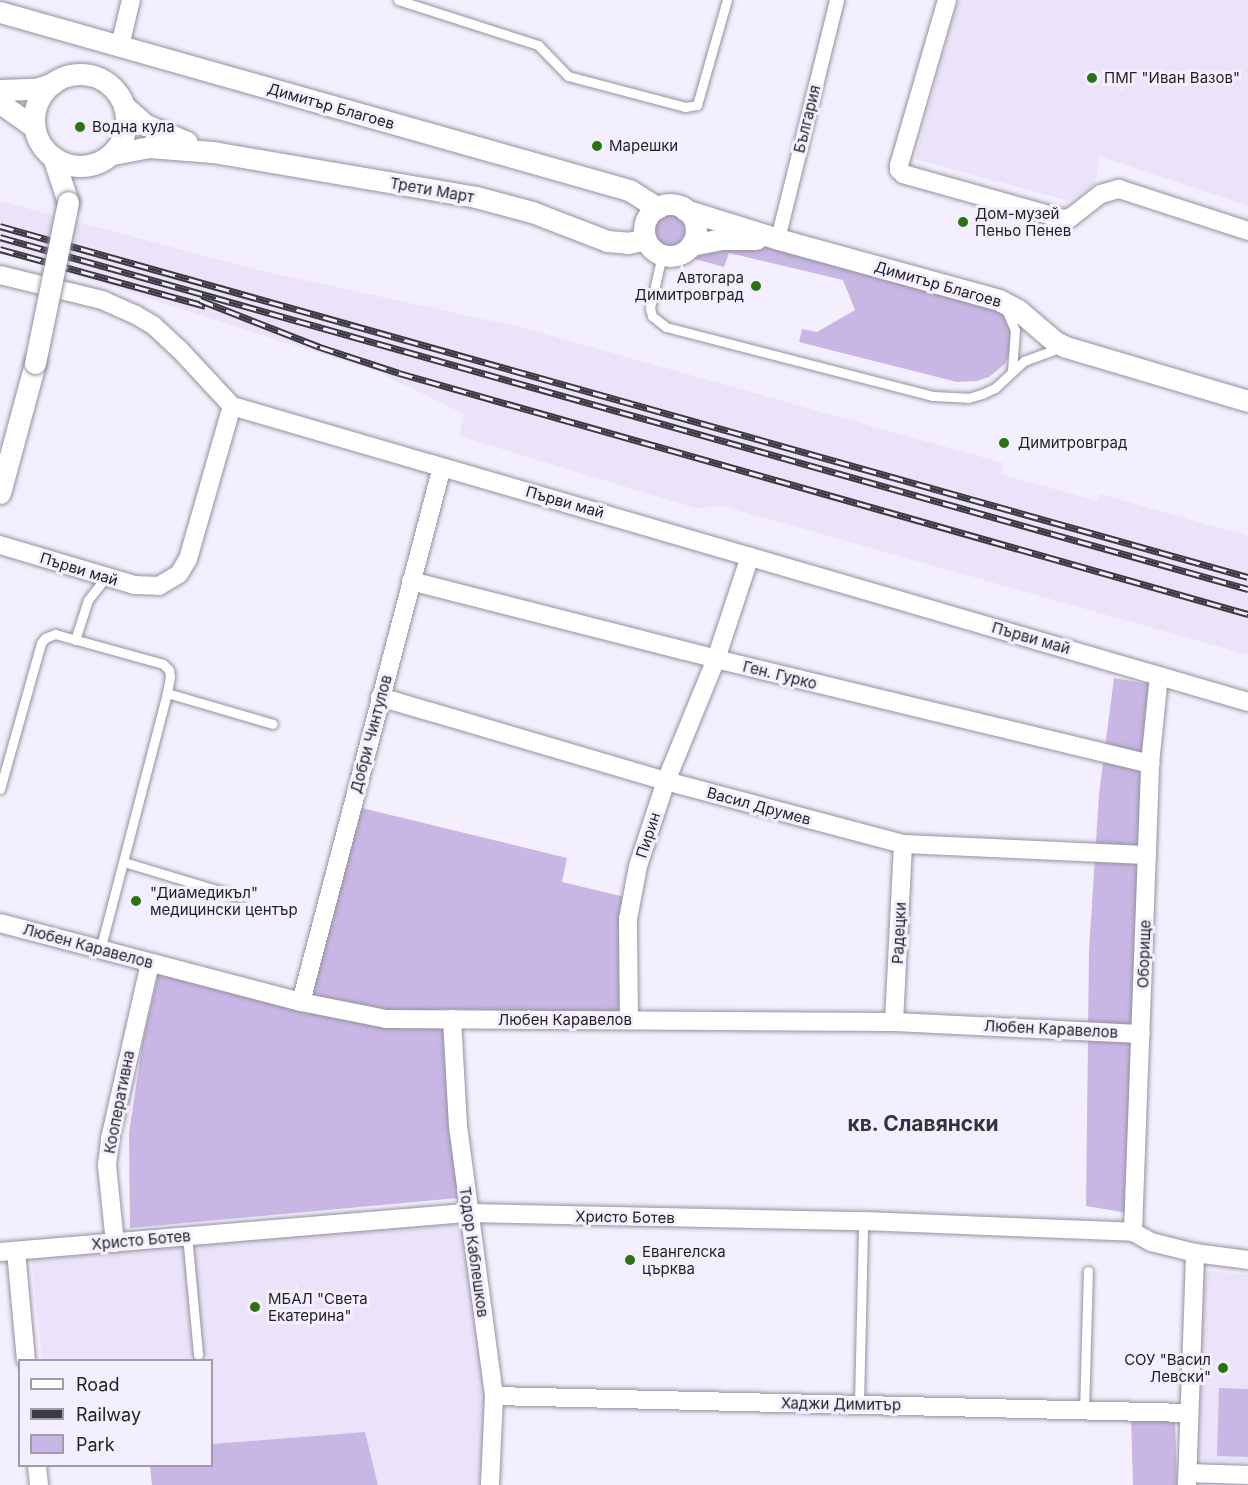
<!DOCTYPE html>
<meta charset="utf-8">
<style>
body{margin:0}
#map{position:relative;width:1248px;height:1485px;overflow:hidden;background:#f4effe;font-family:Inter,sans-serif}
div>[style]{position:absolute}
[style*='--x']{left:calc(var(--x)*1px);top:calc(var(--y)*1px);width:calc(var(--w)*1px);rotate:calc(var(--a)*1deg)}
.built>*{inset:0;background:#eae3f9}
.green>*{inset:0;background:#c8b7e5}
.round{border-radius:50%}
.roads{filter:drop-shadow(0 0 2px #95919e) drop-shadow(0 0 2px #95919e)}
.service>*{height:9px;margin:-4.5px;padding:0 4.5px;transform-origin:4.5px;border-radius:4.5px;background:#fff}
.pedestrian>*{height:14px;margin:-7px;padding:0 7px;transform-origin:7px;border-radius:7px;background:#fff}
.minor>*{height:18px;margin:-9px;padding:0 9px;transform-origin:9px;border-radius:9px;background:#fff}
.tertiary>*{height:21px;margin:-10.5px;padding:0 10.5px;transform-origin:10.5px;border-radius:10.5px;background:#fff}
.tertiary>.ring{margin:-10.5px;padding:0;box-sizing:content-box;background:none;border:21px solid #fff;border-radius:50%}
.rail>*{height:7px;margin-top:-3.5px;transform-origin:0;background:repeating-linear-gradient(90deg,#f4effe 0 14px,#3d3a41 0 28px);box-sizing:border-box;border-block:2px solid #3d3a41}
.bridges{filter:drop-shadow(0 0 2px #95919e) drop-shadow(0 0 2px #95919e)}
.tertiary-bridge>*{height:21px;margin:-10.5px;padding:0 10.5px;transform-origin:10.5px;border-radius:10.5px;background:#fff}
.dots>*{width:16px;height:16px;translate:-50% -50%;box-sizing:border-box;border:3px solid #f4effe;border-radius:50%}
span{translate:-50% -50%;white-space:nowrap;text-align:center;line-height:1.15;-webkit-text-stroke:6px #f4effe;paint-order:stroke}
.poi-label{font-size:15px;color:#211f24}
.left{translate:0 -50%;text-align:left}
.right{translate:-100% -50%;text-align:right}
.street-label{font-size:15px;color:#211f24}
.district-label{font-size:21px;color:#36323d;font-weight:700}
.legend{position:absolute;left:18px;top:1359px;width:195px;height:108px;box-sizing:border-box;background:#f4effe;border:2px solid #a09ca7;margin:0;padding:8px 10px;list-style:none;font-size:18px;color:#211f24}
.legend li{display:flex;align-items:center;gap:12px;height:30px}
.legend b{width:30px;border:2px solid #a09ca7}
</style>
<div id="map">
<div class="built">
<i style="clip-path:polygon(958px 0,1248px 0,1248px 206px,1099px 156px,1096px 183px,1069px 201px,915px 159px)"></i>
<i style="clip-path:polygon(0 201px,253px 269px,520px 327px,1003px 463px,1000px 474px,1097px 501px,1100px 494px,1248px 536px,1248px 655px,723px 506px,695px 508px,459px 436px,464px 414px,378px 372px,31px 261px,0 254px)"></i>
<i style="clip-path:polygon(459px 1217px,488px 1385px,487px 1485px,378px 1485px,365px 1432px,212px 1444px,212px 1360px,42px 1360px,31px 1254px)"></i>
<i style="clip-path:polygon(1200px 1270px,1248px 1275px,1248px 1462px,1194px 1460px)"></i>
</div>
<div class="green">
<i class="round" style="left:653px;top:214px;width:32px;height:32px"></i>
<i style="clip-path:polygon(763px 245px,997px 307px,1005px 316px,1010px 329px,1010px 352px,1005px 364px,989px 377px,977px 381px,957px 382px,799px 342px,802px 329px,817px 332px,855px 310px,843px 280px,729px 253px,724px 267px,695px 259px,709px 248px)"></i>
<i style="clip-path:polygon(1114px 678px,1159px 686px,1134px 1214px,1086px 1206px,1089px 951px,1099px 794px)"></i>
<i style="clip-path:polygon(362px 808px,567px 858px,562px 882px,625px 897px,619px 929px,620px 1013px,443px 1009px,458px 1198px,130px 1228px,129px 1133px,143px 1040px,159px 971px,303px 1009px)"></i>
<i style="clip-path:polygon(1219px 1388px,1248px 1389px,1248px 1457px,1217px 1456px)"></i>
<i style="clip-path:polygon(1131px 1418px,1175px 1419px,1177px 1485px,1133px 1485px)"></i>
<i style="clip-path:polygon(365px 1432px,378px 1485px,152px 1485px,150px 1466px,212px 1466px,212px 1444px)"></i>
</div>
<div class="roads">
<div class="service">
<i style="--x:398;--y:0;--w:147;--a:17.8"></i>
<i style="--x:538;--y:45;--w:43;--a:45.9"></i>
<i style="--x:568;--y:76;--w:121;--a:14.8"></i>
<i style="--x:685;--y:107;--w:12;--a:-9"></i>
<i style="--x:697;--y:105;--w:109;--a:-74.1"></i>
<i style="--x:662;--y:255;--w:54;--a:102.8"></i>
<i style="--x:650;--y:308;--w:8;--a:76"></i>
<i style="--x:652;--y:316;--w:18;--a:38"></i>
<i style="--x:666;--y:327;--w:276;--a:14.5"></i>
<i style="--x:933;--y:396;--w:35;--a:3"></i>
<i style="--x:968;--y:398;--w:15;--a:-16"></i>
<i style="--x:982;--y:394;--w:14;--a:-25"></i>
<i style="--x:995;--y:388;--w:40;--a:-43"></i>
<i style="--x:1024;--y:361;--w:37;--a:-20"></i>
<i style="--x:1006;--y:309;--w:23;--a:67"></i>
<i style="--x:1015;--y:330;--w:41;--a:94.2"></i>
<i style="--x:75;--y:640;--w:42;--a:-72"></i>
<i style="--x:88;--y:600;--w:29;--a:-52"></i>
<i style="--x:167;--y:693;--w:110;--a:16.3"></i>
<i style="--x:0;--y:789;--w:152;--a:-74.3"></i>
<i style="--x:41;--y:643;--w:6;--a:-51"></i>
<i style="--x:45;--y:638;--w:11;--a:-22"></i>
<i style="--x:55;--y:634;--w:112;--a:15.5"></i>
<i style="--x:163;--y:664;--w:8;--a:45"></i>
<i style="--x:169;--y:670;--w:7;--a:82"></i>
<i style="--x:170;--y:677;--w:16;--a:101"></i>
<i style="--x:167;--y:693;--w:266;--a:104.6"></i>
<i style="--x:124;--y:862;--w:121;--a:16.8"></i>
<i style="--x:187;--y:1235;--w:120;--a:84.7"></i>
<i style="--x:859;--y:1404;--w:183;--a:-88.7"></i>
<i style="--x:1084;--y:1412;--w:141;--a:-88.4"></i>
</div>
<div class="pedestrian">
<i style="--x:778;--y:239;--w:246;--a:-76.1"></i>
</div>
<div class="minor">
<i style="--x:947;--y:0;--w:172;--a:106.2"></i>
<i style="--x:899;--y:165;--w:5;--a:90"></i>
<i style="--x:899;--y:170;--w:6;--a:45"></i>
<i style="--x:903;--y:174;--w:166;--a:15.7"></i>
<i style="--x:1063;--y:219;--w:7;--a:-8"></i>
<i style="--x:1070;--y:218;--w:39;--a:-38"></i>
<i style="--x:1101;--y:194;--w:19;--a:-16"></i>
<i style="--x:1119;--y:189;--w:136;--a:18"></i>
<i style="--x:120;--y:46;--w:47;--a:-76.6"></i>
<i style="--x:0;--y:275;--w:105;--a:13.8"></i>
<i style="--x:102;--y:300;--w:37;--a:24"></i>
<i style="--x:136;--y:315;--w:21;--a:31"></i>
<i style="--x:154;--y:326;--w:34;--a:43"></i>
<i style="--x:179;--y:349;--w:78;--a:47.1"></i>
<i style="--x:232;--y:406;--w:1058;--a:16.24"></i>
<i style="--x:0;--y:545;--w:140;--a:16.6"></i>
<i style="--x:134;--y:585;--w:25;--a:2"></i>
<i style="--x:159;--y:586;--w:23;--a:-31"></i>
<i style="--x:179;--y:574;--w:17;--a:-59"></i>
<i style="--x:188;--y:559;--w:159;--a:-74"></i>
<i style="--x:411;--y:581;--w:315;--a:14.3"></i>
<i style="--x:716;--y:659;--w:447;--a:13.6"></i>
<i style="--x:380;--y:697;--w:298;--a:16.4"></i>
<i style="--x:666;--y:781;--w:245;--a:14.9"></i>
<i style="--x:903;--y:844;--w:244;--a:2.6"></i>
<i style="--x:0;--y:923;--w:311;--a:14.7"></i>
<i style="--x:301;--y:1002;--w:87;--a:11.3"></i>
<i style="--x:386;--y:1019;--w:508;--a:0.34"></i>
<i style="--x:894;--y:1022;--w:247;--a:2.8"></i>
<i style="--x:301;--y:1002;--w:553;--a:-75.24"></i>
<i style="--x:452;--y:1019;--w:107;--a:86.8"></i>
<i style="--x:458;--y:1126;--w:272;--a:82.4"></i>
<i style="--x:494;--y:1396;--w:89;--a:92.6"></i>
<i style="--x:629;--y:1020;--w:101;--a:-90.6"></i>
<i style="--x:628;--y:919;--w:54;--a:-79.3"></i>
<i style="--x:638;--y:866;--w:89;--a:-71.8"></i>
<i style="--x:666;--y:781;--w:132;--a:-67.7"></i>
<i style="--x:716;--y:659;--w:108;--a:-71.7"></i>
<i style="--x:894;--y:1022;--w:178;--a:-87.1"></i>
<i style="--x:1133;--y:1232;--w:468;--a:-87.9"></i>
<i style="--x:1150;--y:764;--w:88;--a:-84.2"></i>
<i style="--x:115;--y:1243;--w:78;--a:-95.9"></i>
<i style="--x:107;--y:1165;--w:26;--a:-83"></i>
<i style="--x:110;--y:1139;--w:180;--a:-77.2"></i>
<i style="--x:16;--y:1251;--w:109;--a:84.8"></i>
<i style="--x:0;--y:1252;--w:470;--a:-4.8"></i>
<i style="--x:468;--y:1213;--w:395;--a:1.2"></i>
<i style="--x:863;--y:1221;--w:270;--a:2.3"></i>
<i style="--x:1133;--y:1232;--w:21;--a:29"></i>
<i style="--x:1151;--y:1242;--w:45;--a:14"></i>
<i style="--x:1195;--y:1253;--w:53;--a:7.5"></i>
<i style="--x:494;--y:1396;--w:694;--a:1.4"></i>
<i style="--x:37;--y:1466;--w:19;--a:84"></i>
<i style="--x:1188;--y:1473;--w:60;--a:1.9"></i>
<i style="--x:1187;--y:1485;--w:232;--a:-88"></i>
</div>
<div class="tertiary">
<i style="--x:0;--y:12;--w:654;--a:15.8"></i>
<i style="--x:629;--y:190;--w:34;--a:32"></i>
<i class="ring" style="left:34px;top:74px;width:71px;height:71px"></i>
<i style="--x:0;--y:90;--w:36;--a:-2"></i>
<i style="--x:36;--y:89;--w:18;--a:-19"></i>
<i style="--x:0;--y:103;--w:42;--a:35.2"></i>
<i style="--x:125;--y:107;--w:28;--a:41"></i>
<i style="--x:146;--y:125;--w:44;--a:22.5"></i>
<i style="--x:113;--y:154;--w:37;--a:-11"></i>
<i style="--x:149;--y:147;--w:64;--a:4.5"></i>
<i style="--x:213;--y:152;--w:267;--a:9.7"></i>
<i style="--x:476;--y:197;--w:58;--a:15"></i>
<i style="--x:532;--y:212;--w:80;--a:21.1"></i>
<i style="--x:607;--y:241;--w:21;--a:5"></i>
<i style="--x:628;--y:243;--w:17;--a:-13"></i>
<i style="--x:53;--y:157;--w:47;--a:71.6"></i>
<i class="ring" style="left:644px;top:204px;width:31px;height:31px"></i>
<i style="--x:685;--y:210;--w:97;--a:17.3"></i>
<i style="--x:778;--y:239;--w:229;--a:15.4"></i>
<i style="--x:999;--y:300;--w:21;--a:28"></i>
<i style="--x:1018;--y:310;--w:48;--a:40.7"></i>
<i style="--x:1054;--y:341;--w:13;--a:27"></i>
<i style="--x:1066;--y:347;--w:190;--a:16.5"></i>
<i style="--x:691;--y:245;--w:33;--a:-11"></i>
<i style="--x:723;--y:239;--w:33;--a:0"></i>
<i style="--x:0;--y:493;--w:135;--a:-74.9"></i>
</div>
</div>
<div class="rail">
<i style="--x:0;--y:226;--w:1296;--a:15.71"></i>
<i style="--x:0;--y:237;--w:1297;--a:15.75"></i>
<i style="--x:0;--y:249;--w:213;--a:15.5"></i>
<i style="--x:200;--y:300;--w:129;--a:21.4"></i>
<i style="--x:320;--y:347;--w:83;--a:18.2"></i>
<i style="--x:399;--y:373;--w:883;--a:15.85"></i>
</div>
<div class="bridges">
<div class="tertiary-bridge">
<i style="--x:35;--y:363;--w:164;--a:-78.4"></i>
</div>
</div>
<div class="dots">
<i style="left:1092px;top:78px;background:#2d7211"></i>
<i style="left:80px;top:127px;background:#2d7211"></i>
<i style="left:597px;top:146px;background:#2d7211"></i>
<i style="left:963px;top:222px;background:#2d7211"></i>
<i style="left:756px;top:286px;background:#2d7211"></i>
<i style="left:1004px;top:443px;background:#2d7211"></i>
<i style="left:136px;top:901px;background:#2d7211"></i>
<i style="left:630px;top:1260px;background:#2d7211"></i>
<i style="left:255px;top:1307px;background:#2d7211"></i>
<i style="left:1223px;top:1368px;background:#2d7211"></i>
</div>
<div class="poi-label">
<span class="left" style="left:1104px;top:78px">ПМГ "Иван Вазов"</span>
<span class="left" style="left:92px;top:127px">Водна кула</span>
<span class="left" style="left:609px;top:146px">Марешки</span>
<span class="left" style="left:975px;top:222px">Дом-музей<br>Пеньо Пенев</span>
<span class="right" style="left:744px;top:286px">Автогара<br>Димитровград</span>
<span class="left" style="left:1018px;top:443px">Димитровград</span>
<span class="left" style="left:150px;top:901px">"Диамедикъл"<br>медицински център</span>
<span class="left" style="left:642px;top:1260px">Евангелска<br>църква</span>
<span class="left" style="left:268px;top:1307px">МБАЛ "Света<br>Екатерина"</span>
<span class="right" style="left:1211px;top:1368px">СОУ "Васил<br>Левски"</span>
</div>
<div class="street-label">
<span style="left:331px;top:106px;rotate:16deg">Димитър Благоев</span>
<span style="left:807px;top:119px;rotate:-76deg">България</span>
<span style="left:432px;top:190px;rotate:10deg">Трети Март</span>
<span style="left:938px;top:284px;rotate:16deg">Димитър Благоев</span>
<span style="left:565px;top:502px;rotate:16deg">Първи май</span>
<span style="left:79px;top:569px;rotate:17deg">Първи май</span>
<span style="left:1031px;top:638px;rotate:16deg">Първи май</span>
<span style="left:780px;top:675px;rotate:14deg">Ген. Гурко</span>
<span style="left:371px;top:734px;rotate:-75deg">Добри Чинтулов</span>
<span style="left:759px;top:806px;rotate:15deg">Васил Друмев</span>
<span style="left:648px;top:835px;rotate:-72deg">Пирин</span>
<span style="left:899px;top:933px;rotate:-87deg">Радецки</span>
<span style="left:88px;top:946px;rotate:15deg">Любен Каравелов</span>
<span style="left:1144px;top:954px;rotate:-88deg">Оборище</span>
<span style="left:565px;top:1020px">Любен Каравелов</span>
<span style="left:1051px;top:1029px;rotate:3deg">Любен Каравелов</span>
<span style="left:119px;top:1102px;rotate:-79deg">Кооперативна</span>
<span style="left:625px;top:1217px;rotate:1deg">Христо Ботев</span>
<span style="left:141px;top:1240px;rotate:-5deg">Христо Ботев</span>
<span style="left:474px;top:1252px;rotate:82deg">Тодор Каблешков</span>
<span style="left:841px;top:1404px;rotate:1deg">Хаджи Димитър</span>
</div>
<div class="district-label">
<span style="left:923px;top:1124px">кв. Славянски</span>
</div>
<ul class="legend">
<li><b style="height:8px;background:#fff"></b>Road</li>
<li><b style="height:8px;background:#3d3a41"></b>Railway</li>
<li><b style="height:16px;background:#c8b7e5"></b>Park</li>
</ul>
</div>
